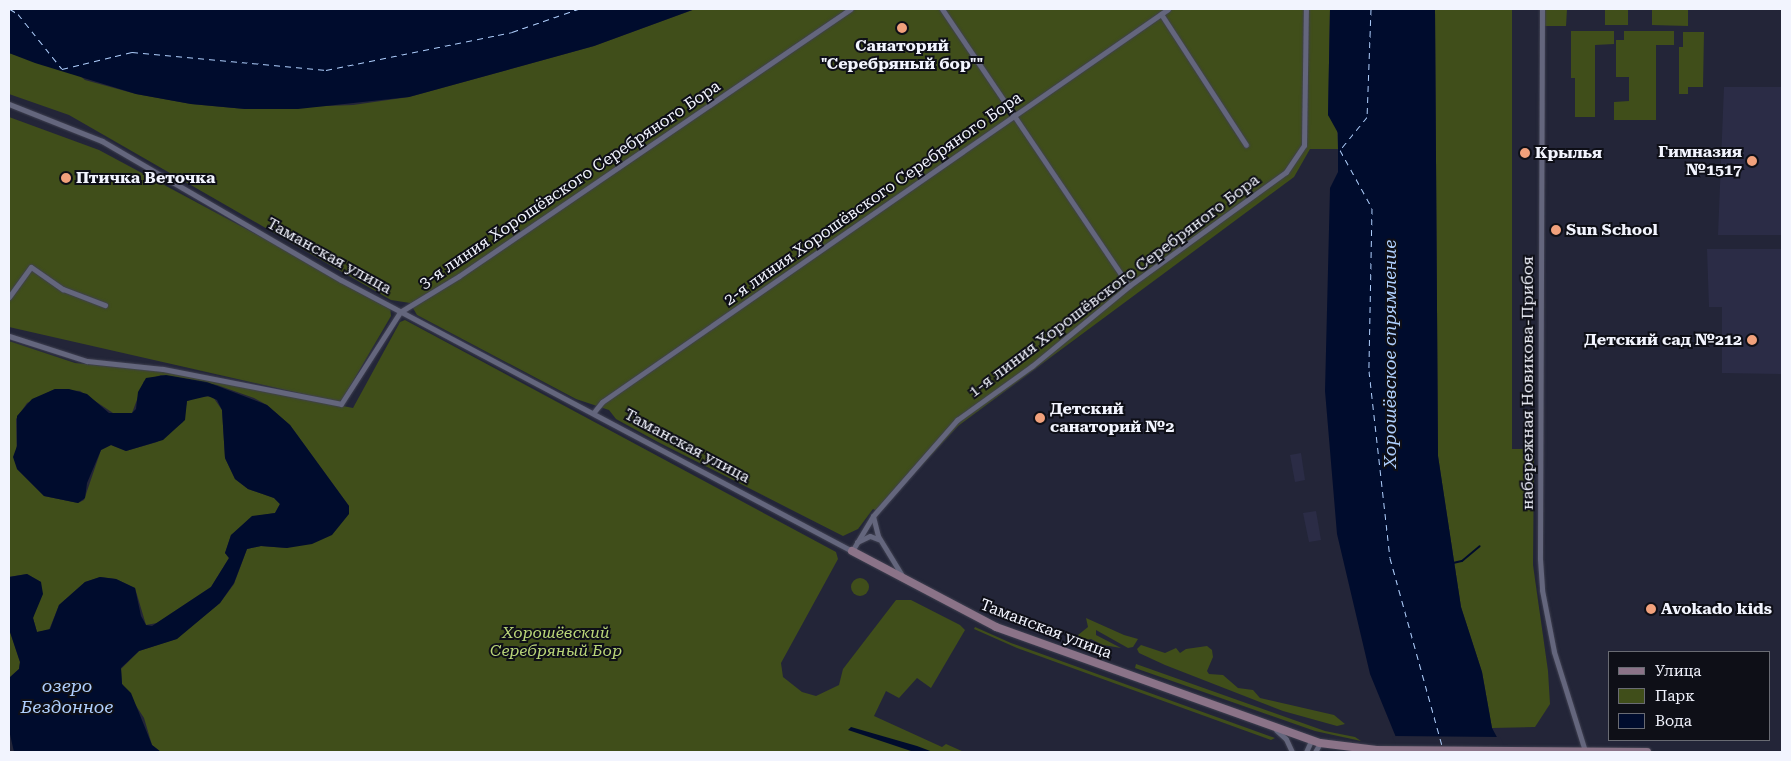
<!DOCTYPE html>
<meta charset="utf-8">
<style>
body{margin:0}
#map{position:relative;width:1791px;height:761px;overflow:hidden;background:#232538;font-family:"Roboto Serif",serif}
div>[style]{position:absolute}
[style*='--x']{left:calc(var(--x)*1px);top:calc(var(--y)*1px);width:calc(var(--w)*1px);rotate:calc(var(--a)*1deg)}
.built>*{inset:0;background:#2b2c46}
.green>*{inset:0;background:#404e1a}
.round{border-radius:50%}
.water>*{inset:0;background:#000c2d}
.pier>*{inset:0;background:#232538}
.stream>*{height:2px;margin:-1px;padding:0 1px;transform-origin:1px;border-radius:1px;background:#000c2d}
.ferry>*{height:1px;margin-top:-0.5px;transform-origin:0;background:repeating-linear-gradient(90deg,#afcffd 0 6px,transparent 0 11px)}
.roads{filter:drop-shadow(0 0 1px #3f4050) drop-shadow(0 0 1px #3f4050)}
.street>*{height:5px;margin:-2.5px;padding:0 2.5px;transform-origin:2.5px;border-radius:2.5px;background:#64667d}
.secondary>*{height:8px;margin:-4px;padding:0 4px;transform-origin:4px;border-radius:4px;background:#8b7388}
.dots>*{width:14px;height:14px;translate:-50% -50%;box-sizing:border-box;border:2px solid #0e0f17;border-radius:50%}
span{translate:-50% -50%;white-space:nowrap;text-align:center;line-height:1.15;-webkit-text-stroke:4px #0e0f17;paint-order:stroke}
.poi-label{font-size:16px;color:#f2f4fe;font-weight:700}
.right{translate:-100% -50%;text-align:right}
.left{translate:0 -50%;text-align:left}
.street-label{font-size:16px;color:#f2f4fe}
.park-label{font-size:16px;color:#bad679;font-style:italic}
.water-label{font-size:18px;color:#afcffd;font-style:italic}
.frame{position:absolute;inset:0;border:10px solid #f2f4fe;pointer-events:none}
.legend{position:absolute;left:1608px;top:651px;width:162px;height:90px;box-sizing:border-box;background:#0e0f17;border:1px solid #696b73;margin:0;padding:6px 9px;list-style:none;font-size:15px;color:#f2f4fe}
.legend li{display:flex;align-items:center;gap:10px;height:25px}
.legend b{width:25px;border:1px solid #696b73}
</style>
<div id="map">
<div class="built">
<i style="clip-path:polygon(1724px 87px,1782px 87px,1782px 235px,1718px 235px)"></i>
<i style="clip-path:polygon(1707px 249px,1782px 249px,1782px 374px,1722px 373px,1722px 307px,1709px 307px)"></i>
<i style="clip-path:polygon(1301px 453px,1305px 480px,1295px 482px,1290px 455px)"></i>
<i style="clip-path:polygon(1316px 511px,1321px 540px,1309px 542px,1303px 513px)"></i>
</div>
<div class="green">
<i style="clip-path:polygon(695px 9px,1330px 9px,1328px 115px,1337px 127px,1338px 149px,1310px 149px,1294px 177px,958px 426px,879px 512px,873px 509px,858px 529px,843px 536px,658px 442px,616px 419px,609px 410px,576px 399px,417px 315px,410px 303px,391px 300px,69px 115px,9px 94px,9px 53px,79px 75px,85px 80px,136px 94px,191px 104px,245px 109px,353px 105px,409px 97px,594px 46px)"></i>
<i style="clip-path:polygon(1435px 9px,1512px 9px,1512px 449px,1534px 449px,1533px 565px,1548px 671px,1550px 704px,1535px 727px,1492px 728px,1482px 672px,1461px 607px,1438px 456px)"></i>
<i style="clip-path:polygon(1544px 9px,1567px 9px,1566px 26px,1544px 26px)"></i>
<i style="clip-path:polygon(1605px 9px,1628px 9px,1628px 25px,1605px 25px)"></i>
<i style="clip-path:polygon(1652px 9px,1688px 9px,1688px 26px,1652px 25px)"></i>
<i style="clip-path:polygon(1571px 31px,1614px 31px,1614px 44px,1595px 45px,1595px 117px,1575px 117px,1575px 78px,1571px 78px)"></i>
<i style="clip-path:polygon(1624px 31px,1674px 31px,1674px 45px,1656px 45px,1656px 120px,1614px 120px,1614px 102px,1629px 101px,1629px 77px,1616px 77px,1616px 40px,1624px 40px)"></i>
<i style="clip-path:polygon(1683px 32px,1704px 32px,1703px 87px,1688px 87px,1688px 94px,1679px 94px,1679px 47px,1683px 47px)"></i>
<i style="clip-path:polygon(9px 117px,99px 150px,390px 306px,391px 316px,342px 400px,338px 402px,9px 327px)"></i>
<i style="clip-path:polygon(405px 320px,836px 552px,838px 559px,781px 663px,783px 677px,802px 692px,816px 696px,839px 685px,843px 669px,896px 600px,911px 600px,960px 625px,965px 630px,931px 688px,917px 678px,899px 698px,886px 691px,874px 716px,942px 747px,946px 744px,964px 752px,161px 752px,152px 745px,144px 718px,122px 684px,121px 669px,139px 651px,176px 639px,220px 603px,234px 584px,247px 549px,261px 546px,287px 548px,349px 506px,290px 425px,267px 405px,254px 398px,217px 385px,161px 375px,144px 381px,132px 413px,113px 413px,80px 391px,55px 389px,27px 403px,16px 419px,17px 469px,44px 496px,78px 503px,84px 500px,101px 450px,111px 445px,126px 451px,157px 442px,183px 422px,187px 401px,201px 396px,213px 397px,222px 410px,225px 458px,235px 479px,248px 489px,274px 498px,280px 504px,275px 513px,257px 516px,231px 535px,225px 553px,229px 558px,211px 587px,157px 623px,146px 625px,135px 588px,116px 579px,100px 577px,85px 582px,59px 605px,49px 630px,37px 632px,33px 618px,41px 582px,27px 574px,9px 577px,9px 341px,75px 363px,176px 373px,353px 408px,400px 322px)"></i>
<i class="round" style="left:851px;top:578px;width:18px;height:18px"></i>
<i style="clip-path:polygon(1086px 618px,1124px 635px,1138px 639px,1133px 647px,1128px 648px,1096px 630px,1096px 635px,1121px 648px,1103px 645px,1091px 639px,1082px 641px,1078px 635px,1088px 627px)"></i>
<i style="clip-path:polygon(975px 627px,1011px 643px,1275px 738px,1271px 740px,1017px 648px,974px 629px)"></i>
<i style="clip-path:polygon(9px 629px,20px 662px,19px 669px,9px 678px)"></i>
<i style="clip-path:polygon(1141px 645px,1165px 653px,1176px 648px,1180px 653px,1186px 649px,1207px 646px,1212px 650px,1213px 657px,1207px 671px,1209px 674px,1223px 675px,1238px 688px,1253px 690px,1260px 698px,1334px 715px,1345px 724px,1337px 726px,1283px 711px,1165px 665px,1139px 653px,1137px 649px)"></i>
<i style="clip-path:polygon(1136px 664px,1325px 731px,1355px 737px,1361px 741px,1315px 731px,1135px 668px)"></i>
</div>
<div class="water">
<i style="clip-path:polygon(9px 9px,695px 9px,594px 46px,409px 97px,298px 109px,245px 109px,191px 104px,136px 94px,35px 63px,9px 53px)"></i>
<i style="clip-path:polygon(1330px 9px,1435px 9px,1438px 456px,1461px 607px,1482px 672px,1492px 728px,1505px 752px,1402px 752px,1370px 674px,1337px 534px,1325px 391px,1330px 188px,1338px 172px,1338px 133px,1328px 115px)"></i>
<i style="clip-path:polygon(166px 375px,207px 382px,267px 405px,290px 425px,349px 506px,349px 514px,332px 535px,312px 544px,287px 548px,261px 546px,247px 549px,234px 583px,220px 603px,177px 639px,139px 651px,121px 668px,122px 684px,131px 693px,152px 745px,161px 752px,14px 752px,9px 730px,9px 678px,19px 669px,20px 662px,9px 629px,9px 577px,27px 574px,41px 582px,43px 594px,33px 618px,37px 632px,50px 629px,59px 605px,85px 582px,100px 577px,116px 579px,135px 588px,141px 616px,146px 625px,152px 626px,211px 587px,229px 558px,225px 553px,231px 535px,252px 516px,275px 513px,280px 504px,274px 498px,248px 489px,235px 479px,225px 458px,222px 410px,217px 400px,208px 396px,187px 401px,185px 420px,163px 440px,126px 451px,111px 445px,101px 450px,87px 483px,85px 498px,78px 503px,44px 496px,17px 469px,13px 457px,17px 446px,17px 416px,32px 399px,55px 389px,69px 389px,87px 394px,109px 413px,132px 413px,136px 409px,138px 392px,146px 378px)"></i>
<i style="clip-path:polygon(851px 727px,917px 746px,933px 752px,914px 752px,848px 730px)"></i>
</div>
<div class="pier">
<i style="clip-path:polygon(1392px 736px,1500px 737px,1507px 751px,1399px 752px)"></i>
</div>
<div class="stream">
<i style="--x:1453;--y:563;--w:9;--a:-13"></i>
<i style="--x:1462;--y:561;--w:23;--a:-40"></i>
</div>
<div class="ferry">
<i style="--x:10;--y:9;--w:9;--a:32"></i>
<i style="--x:18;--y:14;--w:70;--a:51.3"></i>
<i style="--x:62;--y:69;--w:72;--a:-13.7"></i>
<i style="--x:132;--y:52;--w:195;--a:5.3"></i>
<i style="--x:326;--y:70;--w:190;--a:-11.5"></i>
<i style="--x:512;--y:32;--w:70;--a:-19.2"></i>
<i style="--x:1371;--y:9;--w:108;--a:92.1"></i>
<i style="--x:1367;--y:117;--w:43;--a:129.3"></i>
<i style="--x:1340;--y:150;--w:66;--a:61.1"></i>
<i style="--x:1372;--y:208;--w:163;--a:91.1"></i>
<i style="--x:1369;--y:371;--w:188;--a:83.6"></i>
<i style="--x:1390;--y:558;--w:195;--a:74.5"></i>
</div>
<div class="roads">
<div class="street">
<i style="--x:942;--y:9;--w:334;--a:56"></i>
<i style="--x:1542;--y:9;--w:550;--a:90.21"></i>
<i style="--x:1540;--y:559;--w:31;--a:86"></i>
<i style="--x:1542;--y:590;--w:63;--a:79"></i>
<i style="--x:1554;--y:652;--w:104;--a:72.6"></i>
<i style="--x:1161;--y:14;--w:156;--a:57"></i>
<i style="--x:9;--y:104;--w:100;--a:21.7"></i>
<i style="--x:102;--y:141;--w:276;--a:30.2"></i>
<i style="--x:341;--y:280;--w:578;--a:27.94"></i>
<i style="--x:852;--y:551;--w:41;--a:-59"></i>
<i style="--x:873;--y:516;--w:128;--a:-48.8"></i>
<i style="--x:957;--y:420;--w:92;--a:-35.8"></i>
<i style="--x:1032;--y:366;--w:126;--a:-39.5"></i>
<i style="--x:1129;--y:286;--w:194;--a:-36"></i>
<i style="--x:1286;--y:172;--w:32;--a:-56"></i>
<i style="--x:1304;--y:145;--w:136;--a:-89.2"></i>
<i style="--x:9;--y:297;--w:37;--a:-54"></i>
<i style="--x:31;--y:267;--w:39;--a:35"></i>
<i style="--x:63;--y:289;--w:45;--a:20.9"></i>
<i style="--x:9;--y:336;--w:82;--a:17.8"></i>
<i style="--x:87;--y:361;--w:76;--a:6"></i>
<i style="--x:163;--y:369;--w:181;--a:11.1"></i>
<i style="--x:341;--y:404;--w:109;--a:-57.3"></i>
<i style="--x:400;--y:312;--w:69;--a:-31.4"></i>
<i style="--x:459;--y:276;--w:474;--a:-34.3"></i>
<i style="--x:594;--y:412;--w:13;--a:-51"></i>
<i style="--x:602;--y:402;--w:689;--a:-34.77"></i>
<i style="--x:873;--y:516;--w:21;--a:76"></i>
<i style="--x:878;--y:536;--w:48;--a:58.6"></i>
<i style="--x:857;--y:542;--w:14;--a:-25"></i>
<i style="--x:870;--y:536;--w:9;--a:21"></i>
<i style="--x:1276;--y:730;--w:13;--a:42"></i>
<i style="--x:1286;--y:739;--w:14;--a:65"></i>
<i style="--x:1306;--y:752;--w:12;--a:-66"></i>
<i style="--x:1315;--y:752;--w:10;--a:-61"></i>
</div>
<div class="secondary">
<i style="--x:852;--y:551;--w:163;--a:27.8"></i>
<i style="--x:996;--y:627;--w:344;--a:19.7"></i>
<i style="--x:1320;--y:743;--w:57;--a:7"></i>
<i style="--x:1377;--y:750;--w:270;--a:0.4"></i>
</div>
</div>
<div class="dots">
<i style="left:902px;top:28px;background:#f1a17c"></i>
<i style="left:1525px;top:153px;background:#f1a17c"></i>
<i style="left:1752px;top:161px;background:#f1a17c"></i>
<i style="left:66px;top:178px;background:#f1a17c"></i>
<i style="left:1556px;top:230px;background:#f1a17c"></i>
<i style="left:1752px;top:340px;background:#f1a17c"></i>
<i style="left:1040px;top:418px;background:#f1a17c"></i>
<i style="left:1651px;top:609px;background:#f1a17c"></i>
</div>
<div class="poi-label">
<span style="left:902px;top:55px">Санаторий<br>"Серебряный бор""</span>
<span class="right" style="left:1742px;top:161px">Гимназия<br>№1517</span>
<span class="left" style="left:1535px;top:153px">Крылья</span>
<span class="left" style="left:76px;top:178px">Птичка Веточка</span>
<span class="left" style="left:1566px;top:230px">Sun School</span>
<span class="right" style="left:1742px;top:340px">Детский сад №212</span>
<span class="left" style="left:1050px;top:418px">Детский<br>санаторий №2</span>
<span class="left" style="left:1661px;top:609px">Avokado kids</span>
</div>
<div class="street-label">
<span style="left:570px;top:185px;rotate:-34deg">3-я линия Хорошёвского Серебряного Бора</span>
<span style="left:873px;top:199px;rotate:-35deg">2-я линия Хорошёвского Серебряного Бора</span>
<span style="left:329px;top:256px;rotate:29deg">Таманская улица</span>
<span style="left:1114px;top:286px;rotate:-37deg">1-я линия Хорошёвского Серебряного Бора</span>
<span style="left:1528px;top:383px;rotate:-90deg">набережная Новикова-Прибоя</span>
<span style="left:687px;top:446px;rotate:28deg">Таманская улица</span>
<span style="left:1046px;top:629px;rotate:21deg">Таманская улица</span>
</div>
<div class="park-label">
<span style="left:556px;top:642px">Хорошёвский<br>Серебряный Бор</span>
</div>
<div class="water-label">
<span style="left:1390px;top:354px;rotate:-90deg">Хорошёвское спрямление</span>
<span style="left:67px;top:697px">озеро<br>Бездонное</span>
</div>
<div class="frame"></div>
<ul class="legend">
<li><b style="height:6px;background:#8b7388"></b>Улица</li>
<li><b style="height:14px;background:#404e1a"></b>Парк</li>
<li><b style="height:14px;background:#000c2d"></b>Вода</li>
</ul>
</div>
